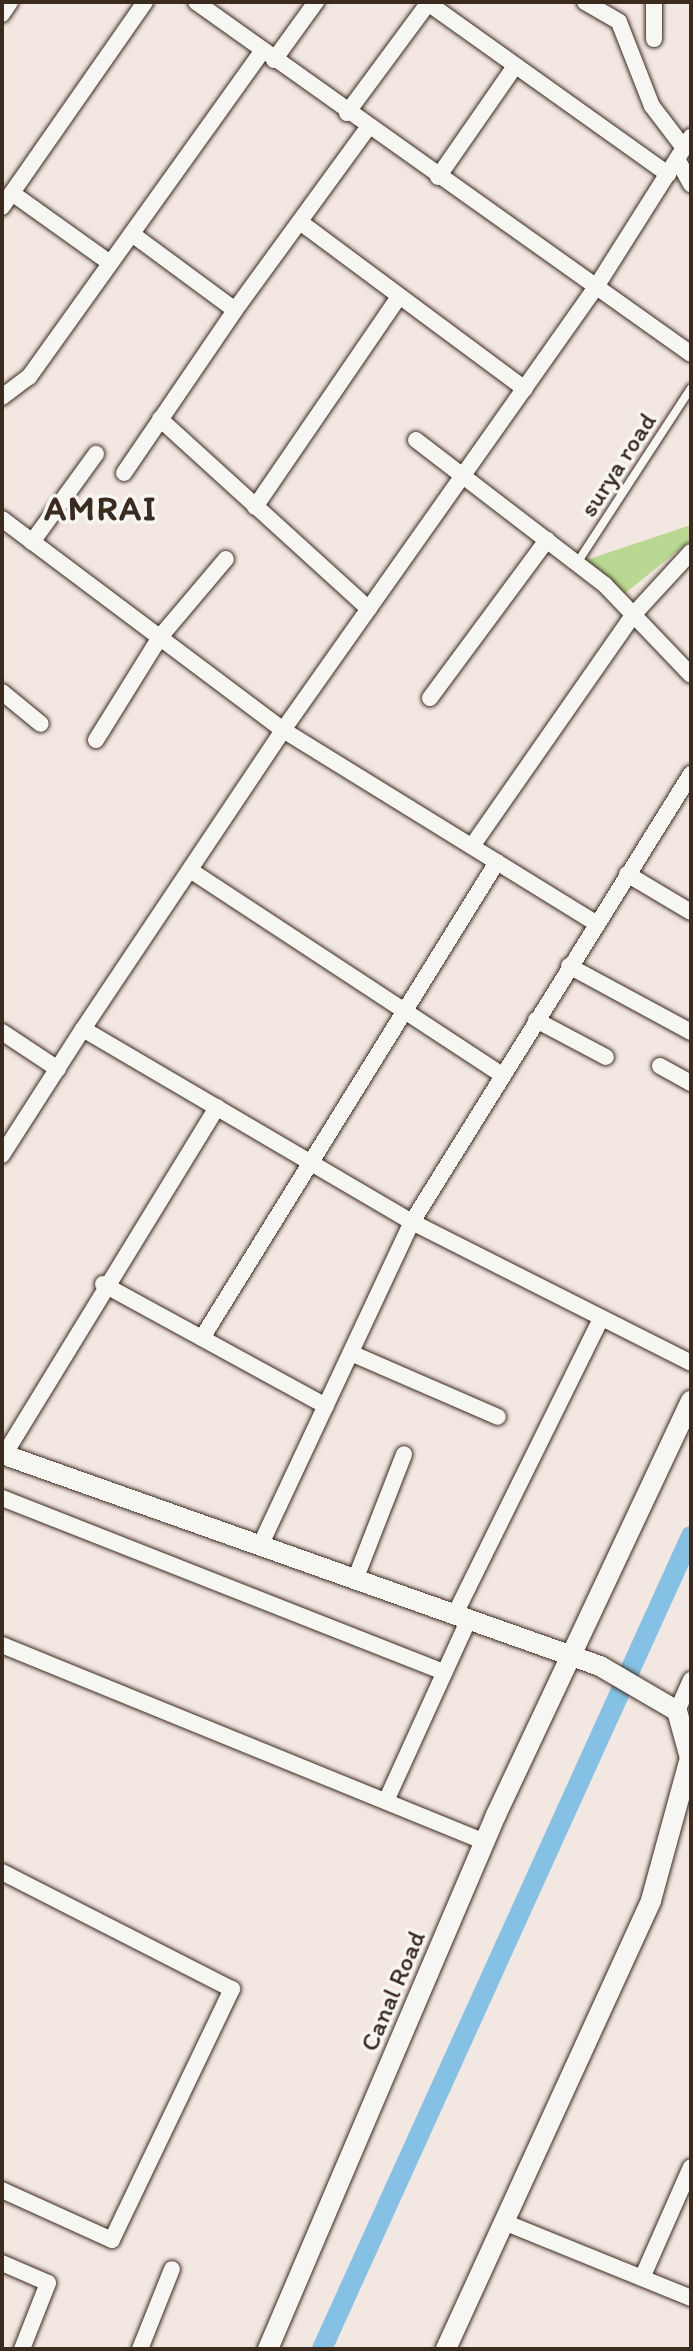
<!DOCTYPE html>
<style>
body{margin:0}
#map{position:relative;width:693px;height:2351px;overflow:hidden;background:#f3e7e1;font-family:Itim,sans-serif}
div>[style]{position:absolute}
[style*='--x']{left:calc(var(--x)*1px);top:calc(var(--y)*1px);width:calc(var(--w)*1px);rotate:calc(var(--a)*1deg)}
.green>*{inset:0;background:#b9d992}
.canal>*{height:20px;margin:-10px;padding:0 10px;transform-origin:10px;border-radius:10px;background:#84c1e4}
.roads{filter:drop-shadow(0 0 2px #3b2a1e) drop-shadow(0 0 2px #3b2a1e)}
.service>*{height:8px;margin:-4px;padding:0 4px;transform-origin:4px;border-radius:4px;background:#f6f6f2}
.minor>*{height:16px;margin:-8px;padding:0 8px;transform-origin:8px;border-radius:8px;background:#f6f6f2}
.tertiary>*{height:20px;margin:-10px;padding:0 10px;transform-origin:10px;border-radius:10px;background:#f6f6f2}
span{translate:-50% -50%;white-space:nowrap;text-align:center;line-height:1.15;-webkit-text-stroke:7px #f6f6f2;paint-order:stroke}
.street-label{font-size:26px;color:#3b2a1e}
.district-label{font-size:34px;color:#3b2a1e;font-weight:700;letter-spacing:2px}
.frame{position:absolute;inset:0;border:4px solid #3b2a1e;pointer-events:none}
</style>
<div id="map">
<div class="green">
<i style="clip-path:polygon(691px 525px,691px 540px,623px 595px,577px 563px)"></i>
</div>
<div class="canal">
<i style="--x:322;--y:2349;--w:893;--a:-65.59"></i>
</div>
<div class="roads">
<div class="service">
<i style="--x:577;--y:563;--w:209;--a:-56.9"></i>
</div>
<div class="minor">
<i style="--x:196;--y:2;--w:607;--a:35.42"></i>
<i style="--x:585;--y:2;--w:39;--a:30"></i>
<i style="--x:619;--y:22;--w:90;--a:68.6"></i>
<i style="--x:652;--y:106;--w:53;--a:52.7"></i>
<i style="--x:654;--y:2;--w:37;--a:90"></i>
<i style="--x:428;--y:3;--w:295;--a:35.5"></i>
<i style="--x:2;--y:14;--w:14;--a:-56"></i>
<i style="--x:274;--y:60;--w:72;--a:-54.1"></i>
<i style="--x:347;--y:113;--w:138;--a:-53.5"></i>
<i style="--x:677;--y:159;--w:29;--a:61"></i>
<i style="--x:438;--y:177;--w:131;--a:-55.2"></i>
<i style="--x:12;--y:193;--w:120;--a:35.5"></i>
<i style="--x:2;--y:207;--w:250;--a:-55.1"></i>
<i style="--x:300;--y:222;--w:280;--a:36.6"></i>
<i style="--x:132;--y:234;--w:128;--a:36.4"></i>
<i style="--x:235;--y:310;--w:224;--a:-53.9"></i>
<i style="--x:2;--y:397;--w:34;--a:-37"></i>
<i style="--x:29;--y:377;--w:400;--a:-54.4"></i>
<i style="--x:160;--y:419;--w:282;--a:42.3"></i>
<i style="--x:416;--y:440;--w:238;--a:37.5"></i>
<i style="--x:605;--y:585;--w:124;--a:46.3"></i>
<i style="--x:124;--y:473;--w:197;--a:-55.7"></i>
<i style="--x:255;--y:507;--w:253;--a:-55.6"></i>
<i style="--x:2;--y:519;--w:351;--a:36.9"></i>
<i style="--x:283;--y:730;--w:542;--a:-54.76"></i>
<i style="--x:596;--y:287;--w:178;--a:-57.7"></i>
<i style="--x:32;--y:542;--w:109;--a:-54"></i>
<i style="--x:2;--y:692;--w:50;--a:39.4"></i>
<i style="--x:430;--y:698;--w:197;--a:-53.5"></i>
<i style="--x:96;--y:740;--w:121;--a:-58.1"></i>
<i style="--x:160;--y:637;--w:102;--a:-49.8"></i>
<i style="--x:472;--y:846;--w:283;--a:-55.1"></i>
<i style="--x:634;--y:614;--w:84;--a:-47.4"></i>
<i style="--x:190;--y:870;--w:373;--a:33.3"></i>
<i style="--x:627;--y:874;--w:74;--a:30.7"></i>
<i style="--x:569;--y:966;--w:139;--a:28.4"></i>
<i style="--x:536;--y:1020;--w:79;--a:27.9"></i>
<i style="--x:83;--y:1029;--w:360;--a:-56.2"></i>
<i style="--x:283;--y:730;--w:367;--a:31.7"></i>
<i style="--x:2;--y:1032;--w:67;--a:33.5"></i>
<i style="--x:660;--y:1066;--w:35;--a:29"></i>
<i style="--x:2;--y:1155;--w:150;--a:-57.3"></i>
<i style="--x:83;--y:1029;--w:381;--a:30.4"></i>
<i style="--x:412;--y:1222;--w:528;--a:-58.09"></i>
<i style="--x:103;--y:1284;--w:254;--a:28.7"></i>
<i style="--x:202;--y:1338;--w:560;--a:-58.21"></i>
<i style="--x:351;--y:1353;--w:160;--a:23.5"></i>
<i style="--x:4;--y:1455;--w:408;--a:-58.5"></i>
<i style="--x:2;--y:1498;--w:475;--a:21.5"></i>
<i style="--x:260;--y:1546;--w:358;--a:-64.9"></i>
<i style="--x:412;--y:1222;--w:313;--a:26.8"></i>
<i style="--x:355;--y:1580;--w:135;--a:-68.7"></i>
<i style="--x:454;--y:1616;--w:332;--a:-63.7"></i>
<i style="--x:2;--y:1645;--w:522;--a:22.19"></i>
<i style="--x:677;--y:1711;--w:34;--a:-66"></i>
<i style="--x:386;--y:1801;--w:198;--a:-65.5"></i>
<i style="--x:2;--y:1872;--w:258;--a:27"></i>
<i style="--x:232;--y:1989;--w:278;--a:115.6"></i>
<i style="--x:112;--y:2240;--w:121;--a:-155.6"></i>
<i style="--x:504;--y:2222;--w:202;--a:22.1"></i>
<i style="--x:2;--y:2263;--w:50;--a:23.5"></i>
<i style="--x:48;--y:2283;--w:71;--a:111.5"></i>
<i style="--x:642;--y:2278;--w:121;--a:-66.2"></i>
<i style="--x:140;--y:2349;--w:86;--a:-68.2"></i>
</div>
<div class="tertiary">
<i style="--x:2;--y:1454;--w:634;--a:19.52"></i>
<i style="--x:600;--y:1666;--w:89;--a:30.3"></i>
<i style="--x:677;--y:1711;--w:49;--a:74.5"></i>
<i style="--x:690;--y:1758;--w:148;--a:105.3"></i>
<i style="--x:651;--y:1901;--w:493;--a:114.6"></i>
<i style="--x:268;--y:2349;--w:581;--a:-66.88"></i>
<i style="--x:496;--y:1815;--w:458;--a:-64.8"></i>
</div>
</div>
<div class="street-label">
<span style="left:618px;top:465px;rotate:-57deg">surya road</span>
<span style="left:393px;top:1991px;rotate:-67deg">Canal Road</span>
</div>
<div class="district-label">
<span style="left:101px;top:509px">AMRAI</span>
</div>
<div class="frame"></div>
</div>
